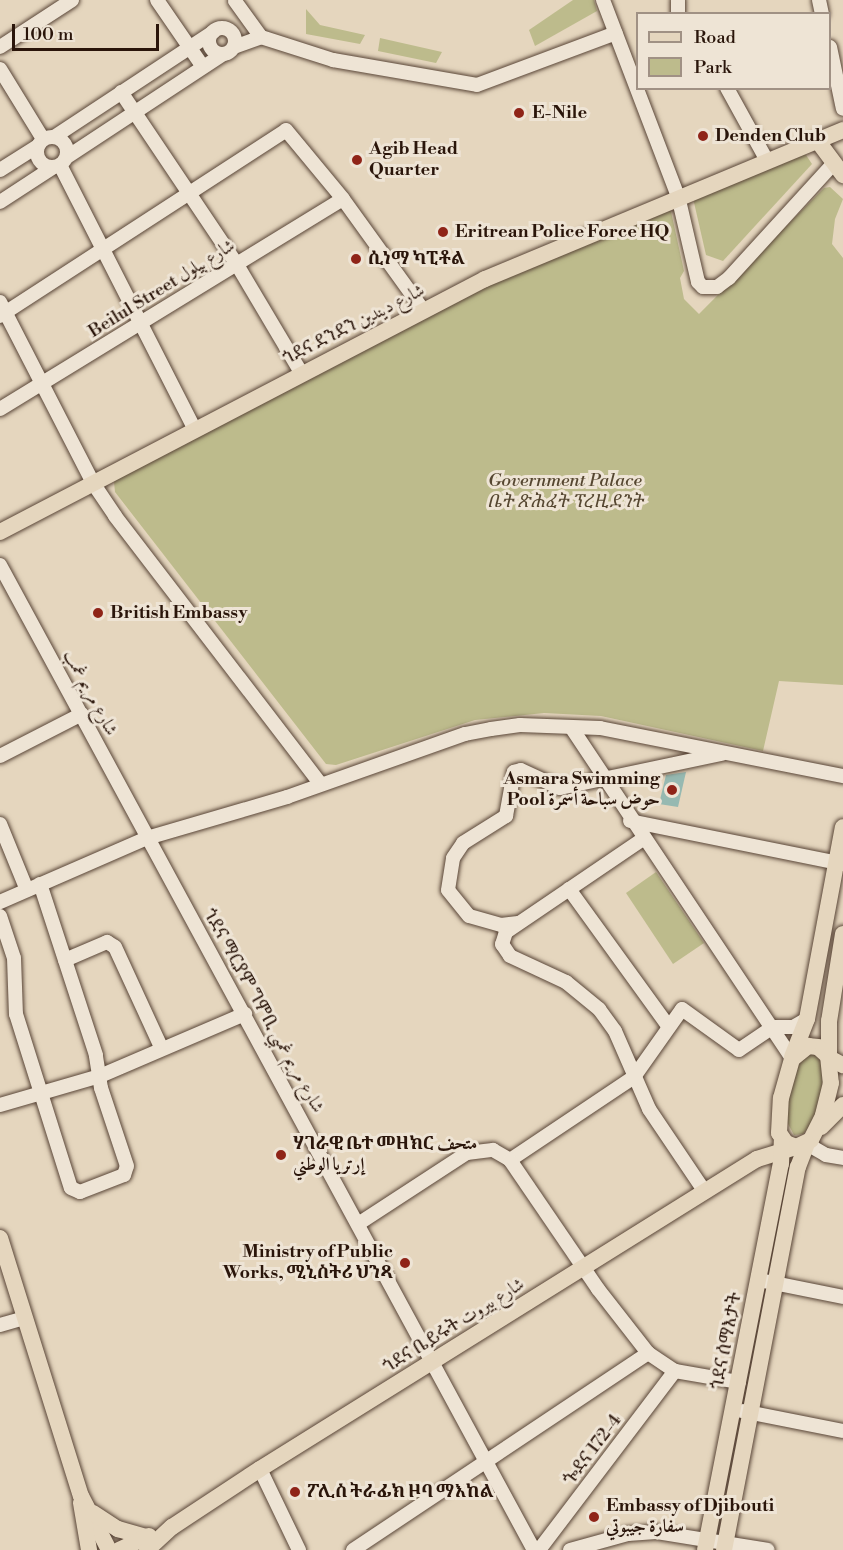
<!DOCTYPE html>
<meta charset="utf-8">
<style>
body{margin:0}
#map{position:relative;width:843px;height:1550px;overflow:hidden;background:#e5d6be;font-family:"Libre Bodoni",Amiri,"Noto Serif Ethiopic",serif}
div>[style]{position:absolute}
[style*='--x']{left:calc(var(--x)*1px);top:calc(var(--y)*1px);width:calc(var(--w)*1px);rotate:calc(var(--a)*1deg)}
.green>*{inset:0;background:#bdbb8c}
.water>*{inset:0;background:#96b9b1}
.roads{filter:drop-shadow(0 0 2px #594537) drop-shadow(0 0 2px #594537)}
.minor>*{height:14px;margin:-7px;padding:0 7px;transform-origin:7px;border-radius:7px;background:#eee4d5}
.minor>.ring{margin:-7px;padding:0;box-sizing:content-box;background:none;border:14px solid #eee4d5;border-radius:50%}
.major>*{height:16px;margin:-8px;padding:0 8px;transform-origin:8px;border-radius:8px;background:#e5d6be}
.dots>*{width:16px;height:16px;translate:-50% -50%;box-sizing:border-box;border:3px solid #eee4d5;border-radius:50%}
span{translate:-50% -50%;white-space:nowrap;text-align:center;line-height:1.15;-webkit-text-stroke:6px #eee4d5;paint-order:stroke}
.poi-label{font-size:18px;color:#2a150a;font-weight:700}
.left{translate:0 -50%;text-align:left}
.right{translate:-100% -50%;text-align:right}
.street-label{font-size:18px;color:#2a150a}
.park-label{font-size:18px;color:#564731;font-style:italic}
.legend{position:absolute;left:636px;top:12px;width:195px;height:78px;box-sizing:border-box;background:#eee4d5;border:2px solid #a09184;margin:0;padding:8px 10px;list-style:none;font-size:18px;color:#2a150a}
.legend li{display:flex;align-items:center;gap:12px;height:30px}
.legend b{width:30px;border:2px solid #a09184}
.scale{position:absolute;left:12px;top:24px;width:147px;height:27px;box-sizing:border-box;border:3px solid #2a150a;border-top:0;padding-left:8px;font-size:18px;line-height:21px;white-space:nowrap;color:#2a150a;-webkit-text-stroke:4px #eee4d5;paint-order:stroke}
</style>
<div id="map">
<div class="green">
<i style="clip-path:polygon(573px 0,594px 0,597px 11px,535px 46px,529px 30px)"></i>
<i style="clip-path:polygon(306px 9px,320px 25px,365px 35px,360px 44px,306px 34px)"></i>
<i style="clip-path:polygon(380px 38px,442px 52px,436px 63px,378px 51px)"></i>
<i style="clip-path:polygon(804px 152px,812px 164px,723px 261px,706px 255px,693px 198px)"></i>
<i style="clip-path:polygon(830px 187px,843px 199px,835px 219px,832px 244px,843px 258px,843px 685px,779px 681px,763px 751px,601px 716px,544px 713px,475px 720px,336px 765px,326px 764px,115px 492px,114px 482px,120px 476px,506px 273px,670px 207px,684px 271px,680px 278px,684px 299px,699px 314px,824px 188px)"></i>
<i style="clip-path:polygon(656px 872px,704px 943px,673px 964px,626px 893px)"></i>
<i style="clip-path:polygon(813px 1053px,826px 1066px,823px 1100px,810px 1126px,803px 1134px,794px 1135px,787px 1122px,787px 1098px,796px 1065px)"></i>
</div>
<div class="water">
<i style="clip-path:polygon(686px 772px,678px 807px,659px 804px,666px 775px)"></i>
</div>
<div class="roads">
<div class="minor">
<i style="--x:157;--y:0;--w:81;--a:55.5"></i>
<i style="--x:603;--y:0;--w:210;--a:69.1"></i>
<i style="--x:678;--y:196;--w:88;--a:76.9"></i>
<i style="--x:698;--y:282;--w:7;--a:45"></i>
<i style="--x:703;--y:287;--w:14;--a:0"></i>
<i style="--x:717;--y:287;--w:15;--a:-37"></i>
<i style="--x:729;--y:278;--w:156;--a:-47.6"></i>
<i style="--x:678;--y:0;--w:14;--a:90"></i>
<i style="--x:819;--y:0;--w:14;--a:78"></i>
<i style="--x:235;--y:1;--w:44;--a:54.2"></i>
<i class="ring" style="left:209px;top:28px;width:12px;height:12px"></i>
<i style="--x:0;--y:47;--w:86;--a:-33.1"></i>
<i style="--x:234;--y:47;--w:29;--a:-20"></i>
<i style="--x:261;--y:37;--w:76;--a:17.7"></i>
<i style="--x:333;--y:60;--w:146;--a:9.8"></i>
<i style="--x:477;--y:85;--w:148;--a:-20.5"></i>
<i style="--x:830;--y:47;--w:63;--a:78.2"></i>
<i style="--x:0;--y:69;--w:82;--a:58.4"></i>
<i style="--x:727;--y:88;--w:81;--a:61.2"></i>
<i style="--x:121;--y:92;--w:206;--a:56.1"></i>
<i style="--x:236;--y:263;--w:129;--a:59.3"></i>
<i class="ring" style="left:37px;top:137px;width:16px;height:16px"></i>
<i style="--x:54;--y:137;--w:191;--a:-33.4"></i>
<i style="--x:67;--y:157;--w:187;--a:-33.4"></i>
<i style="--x:60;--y:165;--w:297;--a:63"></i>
<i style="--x:0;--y:170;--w:45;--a:-32.3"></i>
<i style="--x:0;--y:202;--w:62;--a:-33.2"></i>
<i style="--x:0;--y:302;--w:203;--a:62.8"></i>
<i style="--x:93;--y:483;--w:40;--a:56"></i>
<i style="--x:115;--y:516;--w:338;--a:52.5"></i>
<i style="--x:0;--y:316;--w:341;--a:-33"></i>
<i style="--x:286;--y:130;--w:89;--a:50.4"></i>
<i style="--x:343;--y:199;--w:137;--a:54.2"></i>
<i style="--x:0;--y:409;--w:402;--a:-31.5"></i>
<i style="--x:0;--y:565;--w:1120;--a:61.54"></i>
<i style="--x:571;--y:727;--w:399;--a:56.3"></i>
<i style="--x:0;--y:756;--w:92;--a:-27.1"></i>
<i style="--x:630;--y:821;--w:217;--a:11.4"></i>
<i style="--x:0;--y:824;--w:71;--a:67.8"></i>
<i style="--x:643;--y:839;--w:166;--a:145.8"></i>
<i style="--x:506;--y:932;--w:13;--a:108"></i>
<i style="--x:502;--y:944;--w:14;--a:56"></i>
<i style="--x:510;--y:956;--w:62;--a:24.9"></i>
<i style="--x:566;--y:982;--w:43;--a:39.3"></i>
<i style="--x:599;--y:1009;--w:27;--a:54"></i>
<i style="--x:615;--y:1031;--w:85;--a:66.4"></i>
<i style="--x:649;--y:1109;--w:100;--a:56"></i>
<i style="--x:569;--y:889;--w:169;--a:54.1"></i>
<i style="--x:0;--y:902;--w:160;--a:-23.5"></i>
<i style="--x:147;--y:838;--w:146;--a:-16.3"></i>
<i style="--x:287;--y:797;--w:189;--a:-19.5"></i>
<i style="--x:465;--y:734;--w:26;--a:-11"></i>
<i style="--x:491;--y:729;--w:29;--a:-8"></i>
<i style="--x:520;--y:725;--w:80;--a:2.1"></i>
<i style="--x:600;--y:728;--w:248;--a:11.2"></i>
<i style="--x:0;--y:916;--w:44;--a:71.6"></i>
<i style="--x:14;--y:958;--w:56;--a:88"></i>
<i style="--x:16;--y:1014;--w:182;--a:72.5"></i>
<i style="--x:71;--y:1188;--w:10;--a:24"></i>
<i style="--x:80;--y:1192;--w:47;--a:-21.1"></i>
<i style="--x:124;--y:1175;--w:9;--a:-72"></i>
<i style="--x:127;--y:1166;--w:82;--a:-108.4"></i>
<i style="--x:101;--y:1088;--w:33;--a:-99"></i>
<i style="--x:96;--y:1055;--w:180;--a:-108.1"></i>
<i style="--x:518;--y:923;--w:17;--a:173"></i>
<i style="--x:501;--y:925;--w:33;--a:-164"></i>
<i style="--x:469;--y:916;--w:33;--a:-129"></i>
<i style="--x:448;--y:890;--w:32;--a:-81"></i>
<i style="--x:453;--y:858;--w:18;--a:-56"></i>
<i style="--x:463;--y:843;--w:51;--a:-32.1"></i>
<i style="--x:506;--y:816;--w:45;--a:-79.7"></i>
<i style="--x:514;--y:772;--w:7;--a:-16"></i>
<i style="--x:521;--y:770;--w:43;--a:24.8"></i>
<i style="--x:560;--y:788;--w:166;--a:-11.9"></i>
<i style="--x:65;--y:960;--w:46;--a:-23.2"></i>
<i style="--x:107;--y:942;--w:9;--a:32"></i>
<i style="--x:115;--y:947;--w:112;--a:65.3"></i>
<i style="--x:0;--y:1105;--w:104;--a:-16.2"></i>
<i style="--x:100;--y:1076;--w:158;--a:-23.2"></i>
<i style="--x:807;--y:1144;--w:22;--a:30"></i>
<i style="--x:826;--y:1155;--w:17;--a:10"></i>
<i style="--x:510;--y:1160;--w:149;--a:-33.8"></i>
<i style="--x:634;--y:1077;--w:83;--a:-54.8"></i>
<i style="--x:682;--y:1009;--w:70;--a:35.7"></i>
<i style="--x:739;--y:1050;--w:41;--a:-34.1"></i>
<i style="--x:773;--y:1027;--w:20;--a:0"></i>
<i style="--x:793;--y:1027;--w:16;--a:-30"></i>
<i style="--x:358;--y:1224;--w:130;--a:-33.1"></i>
<i style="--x:467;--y:1153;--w:26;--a:-7"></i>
<i style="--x:493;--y:1150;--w:20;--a:30"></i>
<i style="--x:510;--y:1160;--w:156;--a:55.7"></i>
<i style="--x:598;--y:1289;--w:81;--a:52"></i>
<i style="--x:648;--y:1353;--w:32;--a:34"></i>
<i style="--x:675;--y:1371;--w:65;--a:9.8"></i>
<i style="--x:759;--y:1280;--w:86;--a:11.4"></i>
<i style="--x:0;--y:1325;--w:25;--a:-16"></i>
<i style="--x:742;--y:1411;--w:103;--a:11.2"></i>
<i style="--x:260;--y:1469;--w:90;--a:64.3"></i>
<i style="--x:353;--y:1550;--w:355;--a:-33.7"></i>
<i style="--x:539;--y:1550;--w:225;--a:-52.8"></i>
<i style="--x:570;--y:1550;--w:60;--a:-15.4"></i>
<i style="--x:628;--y:1534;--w:28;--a:-4"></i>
<i style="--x:656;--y:1532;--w:113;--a:9.1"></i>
</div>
<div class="major">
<i style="--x:817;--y:140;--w:44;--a:53.4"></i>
<i style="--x:0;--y:532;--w:547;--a:-27.55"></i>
<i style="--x:485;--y:279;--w:388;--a:-22.6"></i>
<i style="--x:843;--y:934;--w:88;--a:99.1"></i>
<i style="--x:829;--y:1021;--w:37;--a:90"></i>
<i style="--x:829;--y:1058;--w:16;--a:27"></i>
<i style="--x:808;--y:1046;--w:10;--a:6"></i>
<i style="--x:818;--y:1047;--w:13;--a:42"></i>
<i style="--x:828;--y:1056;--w:27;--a:84"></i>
<i style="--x:831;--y:1083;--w:34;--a:104"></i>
<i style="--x:823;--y:1116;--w:27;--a:117"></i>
<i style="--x:811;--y:1140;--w:17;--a:155"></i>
<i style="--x:796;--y:1147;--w:11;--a:-158"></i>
<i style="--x:786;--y:1143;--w:12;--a:-125"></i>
<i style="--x:779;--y:1133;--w:35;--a:-87"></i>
<i style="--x:781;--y:1098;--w:41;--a:-74.2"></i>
<i style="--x:792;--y:1059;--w:21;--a:-39"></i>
<i style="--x:792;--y:1057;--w:41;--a:-68.5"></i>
<i style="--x:807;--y:1019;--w:195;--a:-79.4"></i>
<i style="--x:821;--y:1127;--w:31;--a:-45"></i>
<i style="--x:0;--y:1238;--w:270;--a:72.6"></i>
<i style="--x:81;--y:1496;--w:61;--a:62.6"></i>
<i style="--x:81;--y:1503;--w:48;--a:80.3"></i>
<i style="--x:93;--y:1513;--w:30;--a:33"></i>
<i style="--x:118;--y:1529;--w:29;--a:16"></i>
<i style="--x:119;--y:1550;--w:33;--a:-25"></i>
<i style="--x:147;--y:1550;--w:34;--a:-43"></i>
<i style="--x:172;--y:1527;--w:105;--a:-33.4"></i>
<i style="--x:260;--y:1469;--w:586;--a:-31.95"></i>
<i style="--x:757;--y:1159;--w:41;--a:-17.1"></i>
<i style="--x:705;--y:1550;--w:393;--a:-78.9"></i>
<i style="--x:781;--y:1164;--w:25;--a:-88"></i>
<i style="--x:724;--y:1550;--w:390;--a:-79.1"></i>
<i style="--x:798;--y:1167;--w:25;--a:-69"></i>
</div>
</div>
<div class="dots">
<i style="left:519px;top:113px;background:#8f2418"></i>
<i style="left:703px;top:136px;background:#8f2418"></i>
<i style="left:357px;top:160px;background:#8f2418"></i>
<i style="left:443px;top:232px;background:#8f2418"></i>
<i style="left:356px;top:259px;background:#8f2418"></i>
<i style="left:98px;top:613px;background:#8f2418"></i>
<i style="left:672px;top:790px;background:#8f2418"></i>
<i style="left:281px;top:1155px;background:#8f2418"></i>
<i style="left:405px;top:1263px;background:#8f2418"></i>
<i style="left:295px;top:1492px;background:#8f2418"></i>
<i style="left:594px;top:1517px;background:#8f2418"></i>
</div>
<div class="poi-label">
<span class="left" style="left:532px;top:113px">E-Nile</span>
<span class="left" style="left:715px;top:136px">Denden Club</span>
<span class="left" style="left:369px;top:160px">Agib Head<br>Quarter</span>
<span class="left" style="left:455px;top:232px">Eritrean Police Force HQ</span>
<span class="left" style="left:368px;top:259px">ሲነማ ካፒቶል</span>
<span class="left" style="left:110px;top:613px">British Embassy</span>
<span class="right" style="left:660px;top:790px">Asmara Swimming<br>Pool حوض سباحة أسمرة</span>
<span class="left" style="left:293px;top:1155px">ሃገራዊ ቤተ መዘክር متحف<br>إرتريا الوطني</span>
<span class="right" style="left:393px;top:1263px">Ministry of Public<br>Works, ሚኒስትሪ ህንጻ</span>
<span class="left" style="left:307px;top:1492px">ፖሊስ ትራፊክ ዞባ ማእከል</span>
<span class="left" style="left:606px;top:1517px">Embassy of Djibouti<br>سفارة جيبوتي</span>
</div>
<div class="street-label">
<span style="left:162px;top:289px;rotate:-32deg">Beilul Street شارع بيلول</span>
<span style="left:354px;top:325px;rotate:-27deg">ጎደና ደንደን شارع ديندين</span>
<span style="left:90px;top:693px;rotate:62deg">شارع مريم غمب</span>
<span style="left:263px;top:1011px;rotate:61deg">ጎደና ማርያም ግምቢ شارع مريم غمبي</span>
<span style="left:454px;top:1326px;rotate:-32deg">ጎደና ቤይሩት شارع بيروت</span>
<span style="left:727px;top:1341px;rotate:-79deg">ጎደና ሰማእታት</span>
<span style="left:593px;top:1450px;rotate:-53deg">ጐደና 172-4</span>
</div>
<div class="park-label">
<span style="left:565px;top:492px">Government Palace<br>ቤት ጽሕፈት ፕረዚደንት</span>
</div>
<ul class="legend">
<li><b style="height:8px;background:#e5d6be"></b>Road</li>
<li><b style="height:16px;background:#bdbb8c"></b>Park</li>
</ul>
<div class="scale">100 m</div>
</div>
